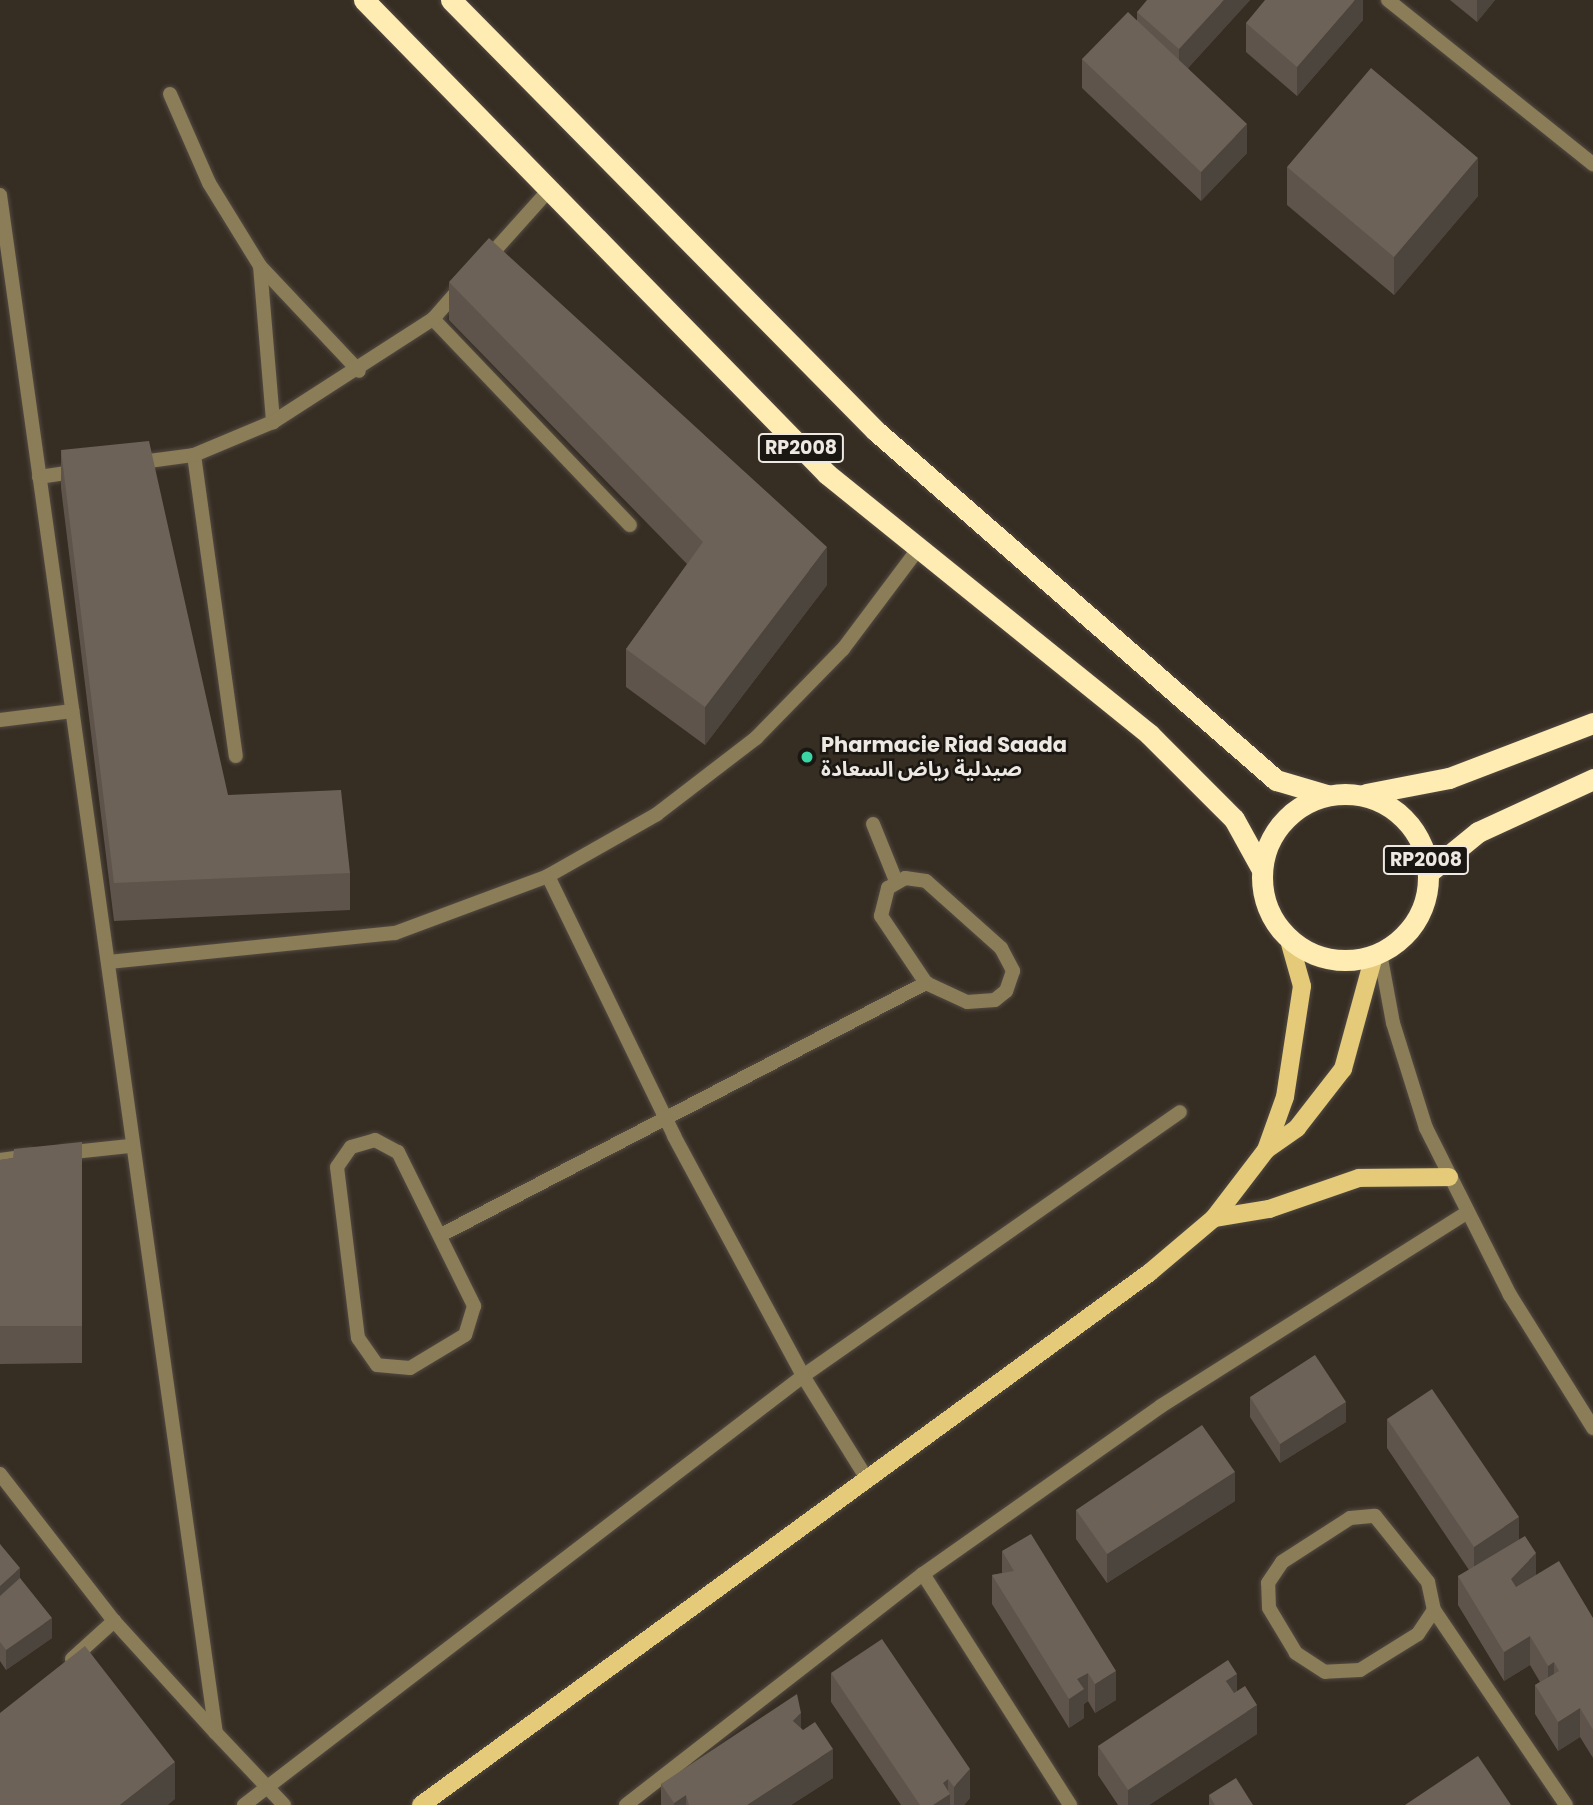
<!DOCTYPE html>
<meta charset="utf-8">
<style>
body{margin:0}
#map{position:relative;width:1593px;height:1805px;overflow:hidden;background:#362d23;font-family:Poppins,"Noto Sans Arabic",sans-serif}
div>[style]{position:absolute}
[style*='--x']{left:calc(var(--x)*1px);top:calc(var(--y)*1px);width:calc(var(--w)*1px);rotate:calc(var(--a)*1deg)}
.roads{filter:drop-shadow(0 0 2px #534b42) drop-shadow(0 0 2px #534b42)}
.lane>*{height:14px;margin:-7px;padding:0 7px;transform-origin:7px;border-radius:7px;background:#8a7d57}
.street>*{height:14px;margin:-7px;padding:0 7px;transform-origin:7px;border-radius:7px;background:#8a7d57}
.primary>*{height:18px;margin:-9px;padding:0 9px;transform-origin:9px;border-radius:9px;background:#e5cb79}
.highway>*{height:21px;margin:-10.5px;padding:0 10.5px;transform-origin:10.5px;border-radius:10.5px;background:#feecb3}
.highway>.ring{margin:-10.5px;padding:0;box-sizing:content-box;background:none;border:21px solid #feecb3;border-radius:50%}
.wall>*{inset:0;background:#5e544b}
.shaded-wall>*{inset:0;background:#4c453d}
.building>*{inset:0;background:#6d6257}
.dots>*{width:19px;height:19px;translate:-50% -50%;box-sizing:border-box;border:4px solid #1a1612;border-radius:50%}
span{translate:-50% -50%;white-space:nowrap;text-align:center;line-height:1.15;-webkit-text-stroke:5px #1a1612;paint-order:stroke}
.shield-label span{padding:2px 5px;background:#1a1612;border:2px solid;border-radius:5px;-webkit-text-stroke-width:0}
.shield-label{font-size:19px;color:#eee8e2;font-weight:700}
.poi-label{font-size:21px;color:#eee8e2;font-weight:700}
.left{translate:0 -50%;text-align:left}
</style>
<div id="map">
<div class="roads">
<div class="lane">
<i style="--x:1388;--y:0;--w:263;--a:38.7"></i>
</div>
<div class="street">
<i style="--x:170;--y:94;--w:97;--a:66.3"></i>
<i style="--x:209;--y:183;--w:97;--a:58.4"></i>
<i style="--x:260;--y:266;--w:144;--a:46.7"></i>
<i style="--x:0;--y:195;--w:1553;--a:82.01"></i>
<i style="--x:216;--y:1733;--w:99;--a:46.6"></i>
<i style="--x:487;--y:259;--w:93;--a:-48.1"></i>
<i style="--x:260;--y:266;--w:157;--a:85.2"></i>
<i style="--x:433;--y:319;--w:285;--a:46.3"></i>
<i style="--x:194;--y:455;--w:304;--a:82.1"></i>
<i style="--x:134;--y:463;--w:61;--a:-7.6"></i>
<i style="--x:194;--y:455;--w:86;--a:-22.7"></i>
<i style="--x:273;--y:422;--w:190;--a:-32.8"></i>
<i style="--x:433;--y:319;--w:43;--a:-48.8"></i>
<i style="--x:39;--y:477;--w:40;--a:-8.5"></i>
<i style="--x:0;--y:720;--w:73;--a:-7.1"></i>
<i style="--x:873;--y:824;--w:61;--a:68"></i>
<i style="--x:548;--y:876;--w:289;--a:64.1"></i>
<i style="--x:674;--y:1136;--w:272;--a:61.7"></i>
<i style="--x:803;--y:1376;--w:121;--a:58.1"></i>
<i style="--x:905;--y:878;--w:21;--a:8"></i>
<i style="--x:926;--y:881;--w:101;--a:41.8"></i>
<i style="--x:1001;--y:948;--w:26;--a:62"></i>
<i style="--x:1013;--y:971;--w:21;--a:109"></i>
<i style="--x:1006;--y:991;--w:14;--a:141"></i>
<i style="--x:995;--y:1000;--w:28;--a:176"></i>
<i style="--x:967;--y:1002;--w:45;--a:-155.1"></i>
<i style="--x:926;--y:983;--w:81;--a:-123.9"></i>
<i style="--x:881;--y:916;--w:29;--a:-76"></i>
<i style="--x:888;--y:888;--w:20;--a:-30"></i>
<i style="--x:1380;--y:953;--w:71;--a:79.5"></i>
<i style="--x:1393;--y:1023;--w:110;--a:72.6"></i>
<i style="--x:1426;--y:1128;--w:187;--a:63.3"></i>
<i style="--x:1510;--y:1295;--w:157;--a:58"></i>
<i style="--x:108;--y:962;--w:288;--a:-5.8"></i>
<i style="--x:395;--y:933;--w:163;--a:-20.4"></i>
<i style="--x:548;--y:876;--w:125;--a:-29.6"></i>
<i style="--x:657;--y:814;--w:125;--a:-37.5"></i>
<i style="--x:756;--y:738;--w:124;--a:-45.7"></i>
<i style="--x:843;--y:649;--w:125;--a:-53.1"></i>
<i style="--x:375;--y:1140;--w:26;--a:28"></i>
<i style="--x:398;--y:1152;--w:172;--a:63.7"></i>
<i style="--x:474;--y:1306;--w:30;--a:107"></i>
<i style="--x:465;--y:1335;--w:64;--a:149"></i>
<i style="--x:410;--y:1368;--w:33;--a:-175"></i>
<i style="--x:377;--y:1365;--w:33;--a:-125"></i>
<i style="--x:358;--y:1338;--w:172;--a:-97"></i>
<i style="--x:337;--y:1167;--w:24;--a:-55"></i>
<i style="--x:351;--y:1147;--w:25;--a:-16"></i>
<i style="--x:64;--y:1153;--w:66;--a:-6.1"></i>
<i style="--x:0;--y:1160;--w:30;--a:-8"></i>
<i style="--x:441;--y:1235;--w:547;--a:-27.46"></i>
<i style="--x:0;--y:1474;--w:186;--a:52.2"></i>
<i style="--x:114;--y:1621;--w:150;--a:47.7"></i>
<i style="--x:1375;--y:1516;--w:85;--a:51.2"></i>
<i style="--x:1428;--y:1582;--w:29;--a:78"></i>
<i style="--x:1434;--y:1610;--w:29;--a:124"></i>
<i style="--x:1418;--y:1634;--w:68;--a:148.2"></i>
<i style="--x:1360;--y:1670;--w:35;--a:177"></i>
<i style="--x:1325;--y:1672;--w:35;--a:-147"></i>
<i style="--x:1296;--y:1653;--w:52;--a:-121"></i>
<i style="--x:1269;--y:1608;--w:25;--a:-92"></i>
<i style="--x:1268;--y:1583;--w:25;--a:-56"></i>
<i style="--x:1282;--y:1562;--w:81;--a:-32.9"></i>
<i style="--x:1350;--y:1518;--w:25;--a:-5"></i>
<i style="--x:923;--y:1574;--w:274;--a:57.5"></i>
<i style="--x:1434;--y:1610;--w:235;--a:55.9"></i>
<i style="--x:72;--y:1659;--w:57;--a:-42.1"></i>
<i style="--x:244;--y:1805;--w:705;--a:-37.5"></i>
<i style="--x:803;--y:1376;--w:460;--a:-35"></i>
<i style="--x:626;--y:1805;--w:376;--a:-37.9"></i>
<i style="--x:923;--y:1574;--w:291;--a:-35.2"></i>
<i style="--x:1161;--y:1406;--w:361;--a:-32.3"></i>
</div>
<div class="primary">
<i style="--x:1266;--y:1150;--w:38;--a:-35"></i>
<i style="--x:1297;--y:1128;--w:75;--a:-52.1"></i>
<i style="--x:1343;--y:1069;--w:117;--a:-74.7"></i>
<i style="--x:1214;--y:1218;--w:56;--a:-9.3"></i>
<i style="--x:1269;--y:1209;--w:95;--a:-19"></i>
<i style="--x:1359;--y:1178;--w:90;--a:-0.6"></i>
<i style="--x:421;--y:1805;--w:902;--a:-36.16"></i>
<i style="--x:1149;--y:1273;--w:85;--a:-40.2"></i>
<i style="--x:1214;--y:1218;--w:86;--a:-52.6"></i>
<i style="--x:1266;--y:1150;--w:56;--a:-70.3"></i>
<i style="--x:1285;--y:1097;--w:112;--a:-81.3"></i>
<i style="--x:1302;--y:986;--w:48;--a:-105.8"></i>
</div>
<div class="highway">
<i style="--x:364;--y:0;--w:663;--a:45.67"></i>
<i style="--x:827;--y:474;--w:414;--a:38.9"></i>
<i style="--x:1149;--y:734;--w:120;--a:45"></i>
<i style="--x:1234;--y:819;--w:56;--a:61.1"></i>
<i style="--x:451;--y:0;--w:605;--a:45.4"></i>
<i style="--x:876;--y:431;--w:531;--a:41.1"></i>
<i style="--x:1276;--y:780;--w:53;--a:16.4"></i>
<i class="ring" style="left:1262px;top:794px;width:145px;height:145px"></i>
<i style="--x:1366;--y:794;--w:85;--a:-10.9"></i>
<i style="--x:1449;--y:778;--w:154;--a:-20.9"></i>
<i style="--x:1429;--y:872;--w:63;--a:-39.2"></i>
<i style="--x:1478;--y:832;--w:127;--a:-24.7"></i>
</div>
</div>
<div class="wall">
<i style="clip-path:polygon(1250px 0,1188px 68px,1247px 153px,1201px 201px,1082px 88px,1082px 59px,1137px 20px,1137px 12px)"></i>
<i style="clip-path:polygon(1363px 0,1363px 20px,1297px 96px,1246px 52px,1246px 23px)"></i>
<i style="clip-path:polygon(1450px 0,1495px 0,1477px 22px)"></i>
<i style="clip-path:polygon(1287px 167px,1478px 196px,1394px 295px,1287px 205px)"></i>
<i style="clip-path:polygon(449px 282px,827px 585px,705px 745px,626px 687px,626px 649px,687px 564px,449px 320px)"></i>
<i style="clip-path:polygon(61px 450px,228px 795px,350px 873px,350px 910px,114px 921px,61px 488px)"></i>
<i style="clip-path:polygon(82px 1142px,82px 1363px,0 1364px,0 1160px,13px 1158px)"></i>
<i style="clip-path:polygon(1250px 1397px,1346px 1422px,1280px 1463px,1250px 1417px)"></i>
<i style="clip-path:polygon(1387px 1419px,1519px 1540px,1536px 1575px,1593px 1618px,1593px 1758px,1580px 1737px,1558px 1751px,1535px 1714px,1535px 1685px,1540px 1682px,1530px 1665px,1504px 1681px,1458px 1605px,1458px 1576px,1469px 1570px,1387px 1448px)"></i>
<i style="clip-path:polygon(1235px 1501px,1107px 1583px,1076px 1539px,1076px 1510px)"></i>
<i style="clip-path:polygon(0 1544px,20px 1578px,52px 1638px,6px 1670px,0 1661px)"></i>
<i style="clip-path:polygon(1002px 1551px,1116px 1700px,1095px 1713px,1088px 1701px,1084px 1704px,1084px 1718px,1069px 1728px,992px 1604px,992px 1575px,1002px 1573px)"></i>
<i style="clip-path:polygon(831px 1673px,970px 1798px,964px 1805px,901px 1805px,831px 1702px)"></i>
<i style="clip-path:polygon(1237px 1691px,1257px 1734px,1149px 1805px,1118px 1805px,1098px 1775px,1098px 1746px)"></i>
<i style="clip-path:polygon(801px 1728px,833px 1778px,791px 1805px,661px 1805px,661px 1784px)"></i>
<i style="clip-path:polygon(1209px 1795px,1253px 1805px,1209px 1805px)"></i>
</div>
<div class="shaded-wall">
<i style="clip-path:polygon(1224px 0,1250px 0,1179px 78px,1179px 49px)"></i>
<i style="clip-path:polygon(1355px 0,1363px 0,1363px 20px,1297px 96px,1297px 67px)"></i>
<i style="clip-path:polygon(1477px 0,1495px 0,1477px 22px)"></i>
<i style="clip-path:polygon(1247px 124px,1247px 153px,1201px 201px,1201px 172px)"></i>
<i style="clip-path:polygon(1478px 158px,1478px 196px,1394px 295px,1394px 257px)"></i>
<i style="clip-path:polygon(827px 547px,827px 585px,705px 745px,705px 707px)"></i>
<i style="clip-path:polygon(1346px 1402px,1346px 1422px,1280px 1463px,1280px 1444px)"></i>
<i style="clip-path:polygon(1235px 1472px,1235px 1501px,1107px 1583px,1107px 1554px)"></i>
<i style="clip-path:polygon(1519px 1517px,1519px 1546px,1474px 1576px,1474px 1547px)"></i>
<i style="clip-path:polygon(1536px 1553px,1536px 1582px,1511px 1608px,1511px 1579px)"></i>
<i style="clip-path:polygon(20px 1568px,20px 1597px,0 1615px,0 1586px)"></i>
<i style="clip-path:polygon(52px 1618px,52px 1638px,6px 1670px,6px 1650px)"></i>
<i style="clip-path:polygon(1530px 1636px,1530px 1665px,1504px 1681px,1504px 1652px)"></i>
<i style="clip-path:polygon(1554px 1662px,1554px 1691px,1548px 1695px,1548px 1666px)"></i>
<i style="clip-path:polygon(1116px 1671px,1116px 1700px,1095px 1713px,1095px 1684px)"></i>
<i style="clip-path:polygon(1088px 1673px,1088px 1701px,1084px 1704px,1084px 1718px,1069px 1728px,1069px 1699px,1077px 1679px)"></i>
<i style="clip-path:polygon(1237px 1674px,1237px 1703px,1226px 1681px)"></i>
<i style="clip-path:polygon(1257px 1705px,1257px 1734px,1149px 1805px,1128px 1805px,1128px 1790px)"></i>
<i style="clip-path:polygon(1580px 1708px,1580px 1737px,1558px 1751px,1558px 1722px)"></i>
<i style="clip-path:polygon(801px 1713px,801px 1742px,793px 1721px)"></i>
<i style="clip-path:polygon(833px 1749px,833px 1778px,791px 1805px,747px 1805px)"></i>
<i style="clip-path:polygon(175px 1762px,175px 1799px,168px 1805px,120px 1805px)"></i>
<i style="clip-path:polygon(970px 1769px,970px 1798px,964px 1805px,954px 1805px,954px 1787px)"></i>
<i style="clip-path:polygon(948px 1779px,948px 1795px,950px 1794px,950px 1805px,933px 1805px,943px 1783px)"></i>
<i style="clip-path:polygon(686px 1795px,686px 1805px,674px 1805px,674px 1803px)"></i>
</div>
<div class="building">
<i style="clip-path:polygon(1147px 0,1224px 0,1179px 49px,1137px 12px)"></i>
<i style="clip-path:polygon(1265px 0,1355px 0,1297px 67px,1246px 23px)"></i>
<i style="clip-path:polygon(1128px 12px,1247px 124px,1201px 172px,1082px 59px)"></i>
<i style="clip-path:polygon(1371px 68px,1478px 158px,1394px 257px,1287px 167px)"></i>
<i style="clip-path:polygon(489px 238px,827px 547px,705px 707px,626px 649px,703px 542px,449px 282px)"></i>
<i style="clip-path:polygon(149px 441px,228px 795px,341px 790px,350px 873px,114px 883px,61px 450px)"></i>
<i style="clip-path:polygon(82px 1142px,82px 1326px,0 1326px,0 1160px,13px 1158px,14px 1149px)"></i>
<i style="clip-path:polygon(1315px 1355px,1346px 1402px,1280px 1444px,1250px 1397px)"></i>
<i style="clip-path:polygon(1432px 1389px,1519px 1517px,1474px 1547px,1387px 1419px)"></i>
<i style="clip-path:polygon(1202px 1425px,1235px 1472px,1107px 1554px,1076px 1510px)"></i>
<i style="clip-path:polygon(1031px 1534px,1116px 1671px,1095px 1684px,1088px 1673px,1077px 1679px,1084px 1689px,1069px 1699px,992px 1575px,1014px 1571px,1002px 1551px)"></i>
<i style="clip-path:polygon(1525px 1536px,1536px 1553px,1511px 1579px,1516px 1587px,1559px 1561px,1593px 1618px,1593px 1730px,1580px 1708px,1558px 1722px,1535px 1685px,1559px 1671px,1554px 1662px,1548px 1666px,1530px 1636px,1504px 1652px,1458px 1576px)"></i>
<i style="clip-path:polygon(0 1544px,20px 1568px,0 1586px)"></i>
<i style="clip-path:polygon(20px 1578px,52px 1618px,6px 1650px,0 1642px,0 1596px)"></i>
<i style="clip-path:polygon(882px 1639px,970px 1769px,954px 1787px,948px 1779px,943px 1783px,950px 1794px,933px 1805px,920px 1805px,831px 1673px)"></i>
<i style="clip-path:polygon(85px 1646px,175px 1762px,120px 1805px,0 1805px,0 1713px)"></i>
<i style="clip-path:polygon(1228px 1660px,1237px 1674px,1226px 1681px,1234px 1693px,1245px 1686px,1257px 1705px,1128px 1790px,1098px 1746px)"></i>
<i style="clip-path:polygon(797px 1694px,801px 1713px,793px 1721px,803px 1730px,815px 1722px,833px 1749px,747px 1805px,689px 1805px,686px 1795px,674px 1803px,661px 1784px)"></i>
<i style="clip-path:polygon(1478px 1756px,1511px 1805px,1405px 1805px)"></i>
<i style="clip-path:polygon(1236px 1778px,1253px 1805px,1215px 1805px,1209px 1795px)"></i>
</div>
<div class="dots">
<i style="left:807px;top:757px;background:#3ad4a5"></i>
</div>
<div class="shield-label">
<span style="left:801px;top:448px">RP2008</span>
<span style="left:1426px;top:860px">RP2008</span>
</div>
<div class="poi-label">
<span class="left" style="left:821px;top:757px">Pharmacie Riad Saada<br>صيدلية رياض السعادة</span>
</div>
</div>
